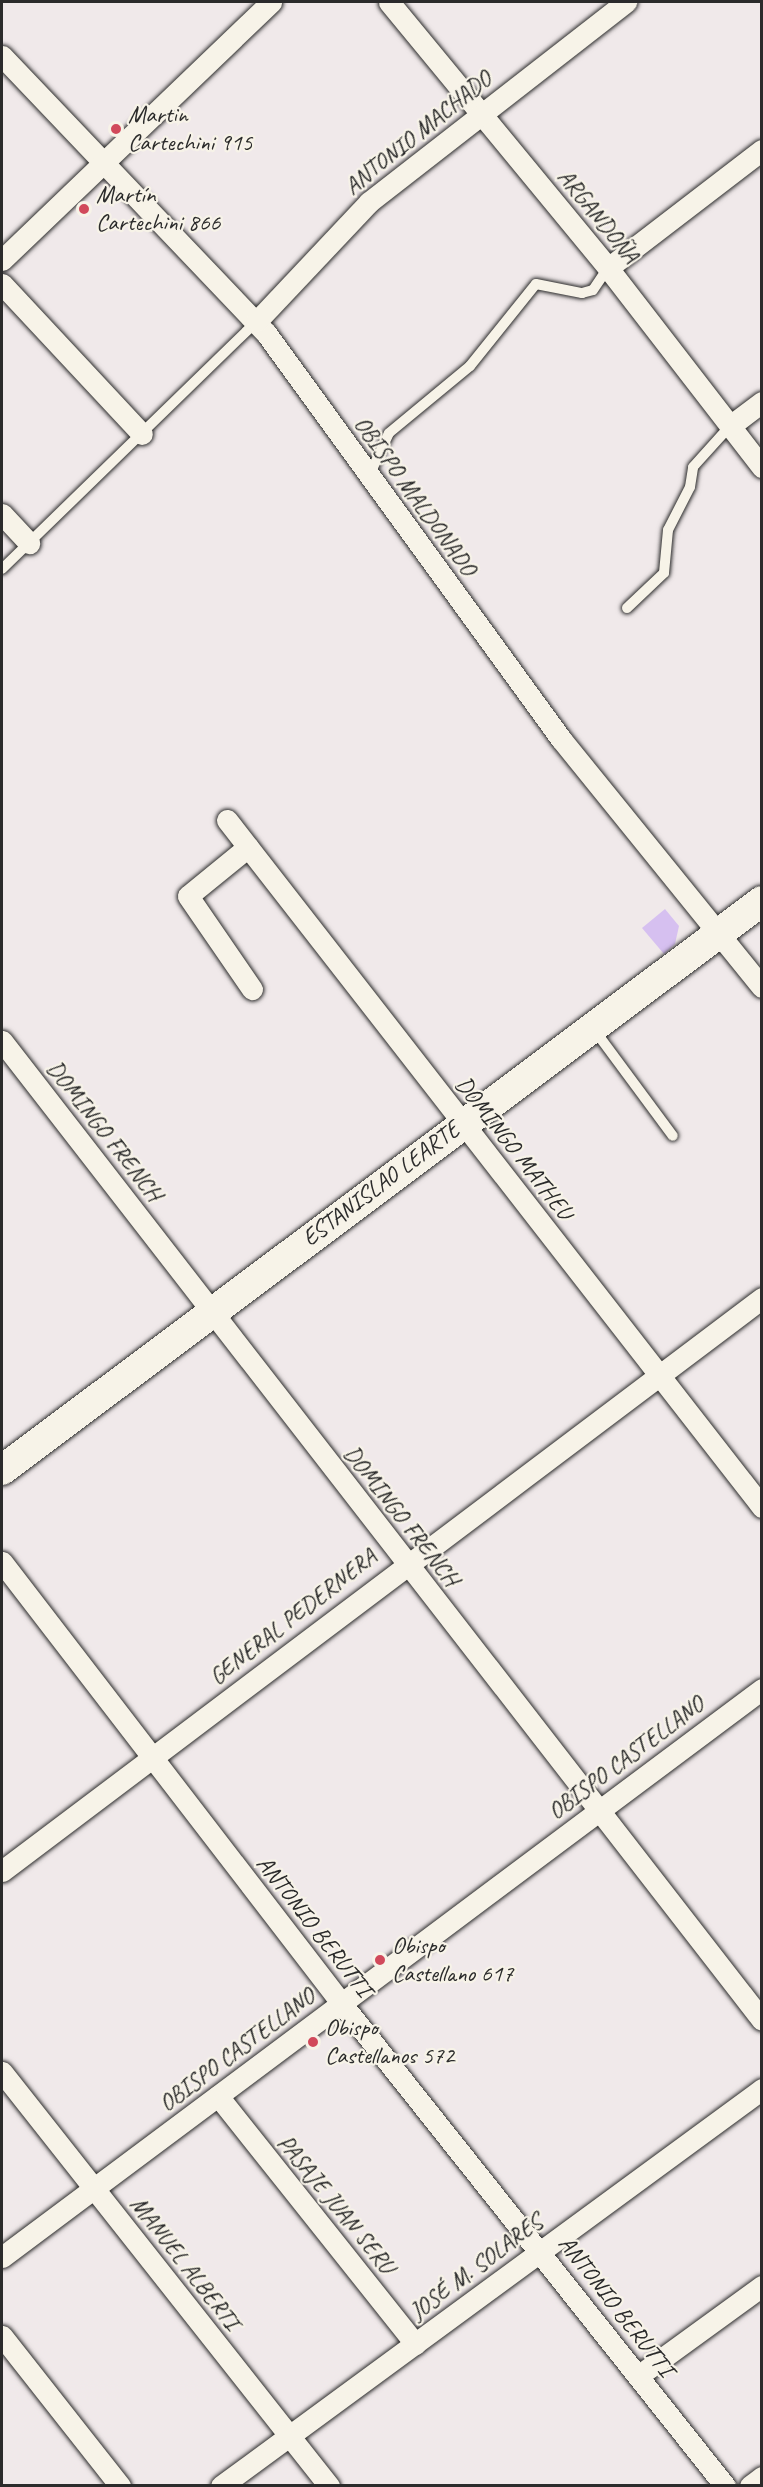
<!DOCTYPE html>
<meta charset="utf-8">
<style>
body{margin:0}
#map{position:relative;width:763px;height:2487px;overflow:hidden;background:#f0e9ea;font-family:Caveat,sans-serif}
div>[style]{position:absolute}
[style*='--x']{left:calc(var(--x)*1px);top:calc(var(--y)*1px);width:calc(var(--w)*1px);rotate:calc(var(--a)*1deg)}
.building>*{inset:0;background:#d6c0f0}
.roads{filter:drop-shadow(0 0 2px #2b2b2b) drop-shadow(0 0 2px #2b2b2b)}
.lane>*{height:10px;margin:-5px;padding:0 5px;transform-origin:5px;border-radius:5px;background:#f7f3e8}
.street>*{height:21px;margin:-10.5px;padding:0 10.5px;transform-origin:10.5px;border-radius:10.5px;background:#f7f3e8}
.secondary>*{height:30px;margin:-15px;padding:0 15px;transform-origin:15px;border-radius:15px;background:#f7f3e8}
.dots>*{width:16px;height:16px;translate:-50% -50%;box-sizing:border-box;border:3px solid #f7f3e8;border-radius:50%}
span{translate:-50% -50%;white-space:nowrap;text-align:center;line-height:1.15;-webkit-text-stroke:4.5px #f7f3e8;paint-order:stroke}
.poi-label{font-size:24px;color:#2b2b2b}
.left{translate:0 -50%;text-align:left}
.street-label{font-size:24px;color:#2b2b2b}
.frame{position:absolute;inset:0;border:3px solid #2b2b2b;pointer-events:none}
</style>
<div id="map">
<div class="building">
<i style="clip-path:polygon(665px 909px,679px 926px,675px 944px,664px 954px,642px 928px)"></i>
</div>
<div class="roads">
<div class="lane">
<i style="--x:369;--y:476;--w:47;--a:-65.1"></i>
<i style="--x:389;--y:433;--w:105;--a:-39.6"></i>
<i style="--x:470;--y:366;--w:105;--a:-51.2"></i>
<i style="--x:536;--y:284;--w:47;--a:11.1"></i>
<i style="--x:582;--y:293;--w:11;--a:-15"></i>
<i style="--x:593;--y:290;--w:27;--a:-56"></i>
<i style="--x:2;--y:569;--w:356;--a:-44.2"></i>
<i style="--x:627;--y:608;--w:51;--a:-43.4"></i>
<i style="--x:664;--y:573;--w:43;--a:-84.7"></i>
<i style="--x:668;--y:530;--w:48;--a:-62.9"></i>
<i style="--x:690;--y:487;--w:20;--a:-81"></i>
<i style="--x:693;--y:467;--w:55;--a:-47.9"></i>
<i style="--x:593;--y:1028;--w:134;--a:53.5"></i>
</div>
<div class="street">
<i style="--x:389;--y:2;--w:345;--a:50.5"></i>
<i style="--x:608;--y:268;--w:252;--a:52.3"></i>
<i style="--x:2;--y:56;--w:383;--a:46.4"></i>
<i style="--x:266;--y:333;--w:502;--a:54"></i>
<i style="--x:561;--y:739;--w:319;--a:51"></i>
<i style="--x:2;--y:260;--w:373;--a:-43.8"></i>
<i style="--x:608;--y:268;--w:194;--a:-37.5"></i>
<i style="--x:2;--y:284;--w:205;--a:47"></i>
<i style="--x:257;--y:321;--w:163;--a:-46.7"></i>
<i style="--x:369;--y:202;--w:326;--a:-37.9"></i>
<i style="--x:730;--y:426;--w:40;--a:-37"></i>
<i style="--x:2;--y:514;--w:40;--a:47"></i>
<i style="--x:227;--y:820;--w:871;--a:52.09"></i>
<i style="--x:248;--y:847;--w:77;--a:140.8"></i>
<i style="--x:188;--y:896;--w:113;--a:55.5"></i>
<i style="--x:2;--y:1041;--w:1239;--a:52.18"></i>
<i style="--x:2;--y:1562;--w:558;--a:52.43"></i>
<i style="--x:342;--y:2004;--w:616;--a:51.53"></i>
<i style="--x:2;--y:1871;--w:952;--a:-37.01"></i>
<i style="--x:2;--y:2072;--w:528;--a:51.7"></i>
<i style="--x:218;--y:2096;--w:317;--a:51.5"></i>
<i style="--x:2;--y:2257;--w:949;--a:-36.77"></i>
<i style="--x:2;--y:2336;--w:191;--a:51.8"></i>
<i style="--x:638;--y:2376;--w:153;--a:-36"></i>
<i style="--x:221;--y:2486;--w:671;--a:-36.27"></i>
<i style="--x:750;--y:2486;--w:15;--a:-37"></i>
</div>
<div class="secondary">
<i style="--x:2;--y:1470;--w:949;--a:-36.82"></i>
</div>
</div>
<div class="dots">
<i style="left:116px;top:129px;background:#d1495b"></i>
<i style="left:84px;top:209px;background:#d1495b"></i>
<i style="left:380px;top:1960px;background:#d1495b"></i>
<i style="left:313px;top:2042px;background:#d1495b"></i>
</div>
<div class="poi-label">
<span class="left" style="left:128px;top:129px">Martin<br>Cartechini 915</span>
<span class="left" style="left:96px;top:209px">Martín<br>Cartechini 866</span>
<span class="left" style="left:392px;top:1960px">Obispo<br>Castellano 617</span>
<span class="left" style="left:325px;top:2042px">Obispo<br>Castellanos 572</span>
</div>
<div class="street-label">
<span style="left:418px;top:133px;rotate:-39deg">ANTONIO MACHADO</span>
<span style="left:598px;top:216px;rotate:51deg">ARGANDOÑA</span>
<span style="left:415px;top:496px;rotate:54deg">OBISPO MALDONADO</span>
<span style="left:104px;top:1131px;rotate:52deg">DOMINGO FRENCH</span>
<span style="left:514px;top:1148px;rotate:52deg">DOMINGO MATHEU</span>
<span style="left:381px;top:1184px;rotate:-37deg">ESTANISLAO LEARTE</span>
<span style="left:401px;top:1516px;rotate:52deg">DOMINGO FRENCH</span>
<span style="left:293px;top:1617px;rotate:-38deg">GENERAL PEDERNERA</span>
<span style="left:626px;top:1758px;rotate:-37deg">OBISPO CASTELLANO</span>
<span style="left:314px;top:1926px;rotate:52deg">ANTONIO BERUTTI</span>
<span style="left:237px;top:2050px;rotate:-37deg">OBISPO CASTELLANO</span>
<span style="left:336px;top:2204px;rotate:51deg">PASAJE JUAN SERU</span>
<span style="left:185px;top:2263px;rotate:52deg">MANUEL ALBERTI</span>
<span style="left:476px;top:2267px;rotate:-37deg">JOSÉ M. SOLARES</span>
<span style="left:616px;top:2306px;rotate:52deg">ANTONIO BERUTTI</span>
</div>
<div class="frame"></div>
</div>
